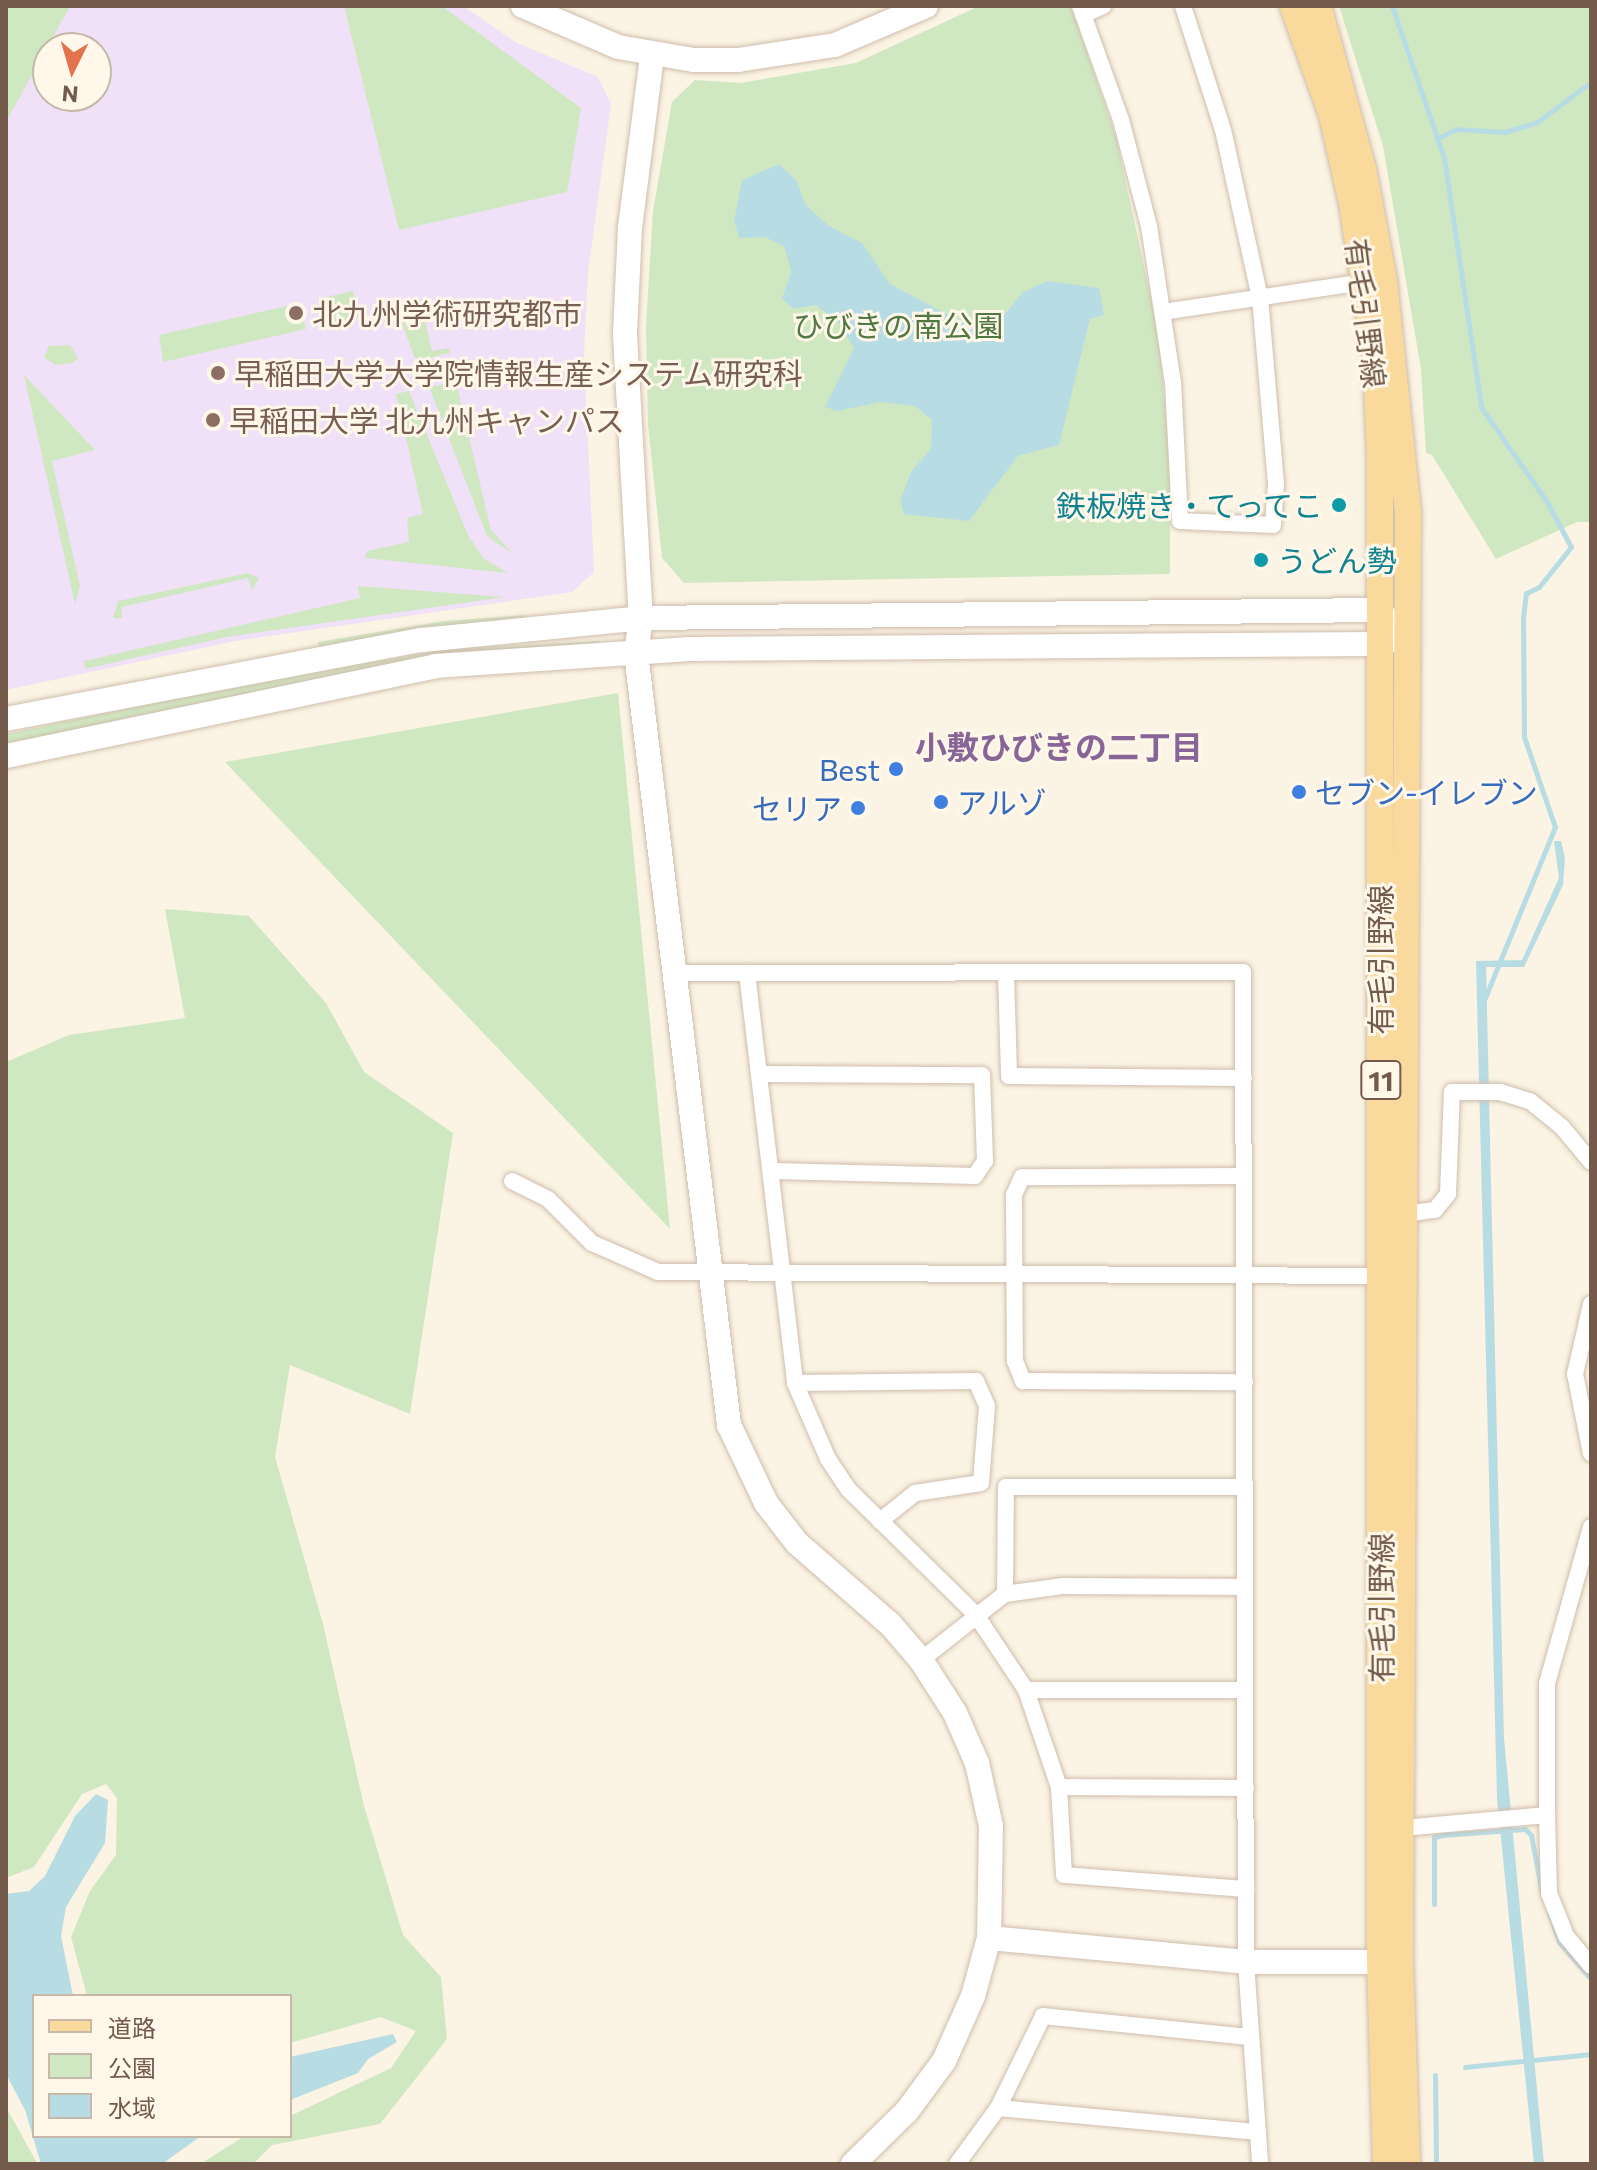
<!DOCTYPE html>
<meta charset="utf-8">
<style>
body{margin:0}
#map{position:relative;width:1597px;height:2170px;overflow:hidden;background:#fbf3e3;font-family:Commissioner,"Noto Sans JP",sans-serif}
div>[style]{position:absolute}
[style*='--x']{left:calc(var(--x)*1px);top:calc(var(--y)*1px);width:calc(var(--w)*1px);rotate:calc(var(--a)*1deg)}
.education>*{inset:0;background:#f0e0f8}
.green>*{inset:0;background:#d0e8c2}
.water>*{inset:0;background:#b8dce4}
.stream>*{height:5px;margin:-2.5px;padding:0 2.5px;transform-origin:2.5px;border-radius:2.5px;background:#b8dce4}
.roads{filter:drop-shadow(0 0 2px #cfbdad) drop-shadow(0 0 2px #cfbdad)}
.street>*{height:16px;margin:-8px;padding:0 8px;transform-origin:8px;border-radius:8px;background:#fff}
.secondary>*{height:24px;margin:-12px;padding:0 12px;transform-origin:12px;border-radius:12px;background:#fff}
.primary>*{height:26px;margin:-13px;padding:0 13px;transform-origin:13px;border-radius:13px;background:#f9da9c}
.dots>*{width:22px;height:22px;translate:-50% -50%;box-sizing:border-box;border:4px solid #fff7e9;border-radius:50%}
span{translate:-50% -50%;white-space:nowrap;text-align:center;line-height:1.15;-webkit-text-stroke:6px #fff7e9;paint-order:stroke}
.shield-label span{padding:2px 6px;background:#fff7e9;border:2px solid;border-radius:6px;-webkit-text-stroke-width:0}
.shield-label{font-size:28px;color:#735a4a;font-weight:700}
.education-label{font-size:30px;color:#785e54}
.left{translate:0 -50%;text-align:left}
.street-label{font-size:30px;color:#735a4a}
.park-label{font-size:30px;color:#507842}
.culture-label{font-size:30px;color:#0d838f}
.right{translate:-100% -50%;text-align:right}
.shop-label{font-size:30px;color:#366cbe}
.neighbourhood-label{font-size:32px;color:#886596;font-weight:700}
.frame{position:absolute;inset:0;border:8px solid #735a4a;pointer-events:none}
.legend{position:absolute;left:32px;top:1994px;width:260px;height:144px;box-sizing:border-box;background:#fff7e9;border:2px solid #c7b8a9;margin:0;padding:10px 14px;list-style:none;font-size:24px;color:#735a4a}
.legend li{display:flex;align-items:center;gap:16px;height:40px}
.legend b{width:40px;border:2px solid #c7b8a9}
.north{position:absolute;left:32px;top:32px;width:80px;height:80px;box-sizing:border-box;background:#fff7e9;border:2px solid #c7b8a9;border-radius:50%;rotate:185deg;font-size:22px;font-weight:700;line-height:32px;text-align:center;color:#735a4a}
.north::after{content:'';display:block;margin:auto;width:28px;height:36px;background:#e3734a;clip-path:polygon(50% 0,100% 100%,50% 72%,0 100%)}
</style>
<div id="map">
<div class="education">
<i style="clip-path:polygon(evenodd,6px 6px,463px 6px,517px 43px,598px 77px,611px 104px,588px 272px,584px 354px,594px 572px,572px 592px,235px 641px,6px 690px,6px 6px,48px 48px,96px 48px,96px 96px,48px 96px,48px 48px)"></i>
</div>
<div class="green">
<i style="clip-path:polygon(6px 6px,69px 8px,6px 122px)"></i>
<i style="clip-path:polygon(344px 6px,442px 6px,581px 108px,567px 192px,399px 230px)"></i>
<i style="clip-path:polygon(979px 6px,1071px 6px,1116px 137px,1158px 331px,1170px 460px,1170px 574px,684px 583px,662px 558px,648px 425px,646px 325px,653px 211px,672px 102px,695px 80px,741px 83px,856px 63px)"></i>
<i style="clip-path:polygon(1339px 6px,1591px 6px,1591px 522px,1577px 522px,1496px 559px,1432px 455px,1426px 453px,1421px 369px,1383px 146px)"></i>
<i style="clip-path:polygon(353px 291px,359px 317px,324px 325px,318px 299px)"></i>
<i style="clip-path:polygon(420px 299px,432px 351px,449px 348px,450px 353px,416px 361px,395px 305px)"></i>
<i style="clip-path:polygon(300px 303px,306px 329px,163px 362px,159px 335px)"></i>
<i style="clip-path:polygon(70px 345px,78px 358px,73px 363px,55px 365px,44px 357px,49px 346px)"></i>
<i style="clip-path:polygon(24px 375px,95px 450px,52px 461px,80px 586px,75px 604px)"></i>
<i style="clip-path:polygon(456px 382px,491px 530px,513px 554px,487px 536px,429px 387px)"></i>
<i style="clip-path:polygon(409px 391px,468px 535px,483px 558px,508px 573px,365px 558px,367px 551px,409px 542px,407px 518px,423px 514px,396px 394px)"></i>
<i style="clip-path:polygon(248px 573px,259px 578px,252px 590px,248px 578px,122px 607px,122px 618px,113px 618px,118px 601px)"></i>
<i style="clip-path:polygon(358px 586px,505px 597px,227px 637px,85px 669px,84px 661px,360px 598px)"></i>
<i style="clip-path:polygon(526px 615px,528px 623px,319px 651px,318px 642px,444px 621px)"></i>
<i style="clip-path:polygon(598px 641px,600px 644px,6px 747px,6px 734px,275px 678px,446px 650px)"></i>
<i style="clip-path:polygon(618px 693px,670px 1229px,225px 762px)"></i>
<i style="clip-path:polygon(165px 909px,249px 916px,326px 1003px,364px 1072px,453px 1133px,410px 1414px,290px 1365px,275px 1457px,323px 1624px,364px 1806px,403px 1935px,441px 1977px,447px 2039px,380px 2124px,272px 2145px,253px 2164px,200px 2164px,245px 2136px,290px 2136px,290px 2116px,391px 2068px,416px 2031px,381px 2017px,290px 2043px,290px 1996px,87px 1996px,71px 1937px,90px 1891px,116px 1855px,117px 1798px,106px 1784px,82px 1794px,34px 1867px,6px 1878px,6px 1062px,69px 1035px,185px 1018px)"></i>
<i style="clip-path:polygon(6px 2107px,37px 2163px,37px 2164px,6px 2164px)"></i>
</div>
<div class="water">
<i style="clip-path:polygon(779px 164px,797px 181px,805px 204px,829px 226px,862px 243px,890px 284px,971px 327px,1006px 313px,1023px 292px,1048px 281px,1099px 288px,1104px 315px,1090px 319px,1059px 445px,1018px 456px,969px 521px,904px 514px,900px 501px,911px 472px,931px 448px,932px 420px,915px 406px,880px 402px,837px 411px,825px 407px,854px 348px,838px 322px,816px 305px,794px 309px,782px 299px,791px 271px,784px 246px,765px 237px,739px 238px,734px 221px,742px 180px)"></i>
<i style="clip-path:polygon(1554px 841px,1561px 841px,1565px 858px,1563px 885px,1524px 967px,1486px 967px,1504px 1738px,1544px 2164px,1534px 2164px,1497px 1799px,1476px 961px,1522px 960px,1559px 878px)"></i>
<i style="clip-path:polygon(96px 1794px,108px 1800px,105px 1843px,66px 1907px,61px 1936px,73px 1996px,34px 1996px,34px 2136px,201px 2136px,162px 2164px,41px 2164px,25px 2110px,6px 2074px,6px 1894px,29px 1891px,45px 1876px,75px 1816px)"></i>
<i style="clip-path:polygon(393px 2034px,397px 2042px,368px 2059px,358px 2073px,290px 2100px,290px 2057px)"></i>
</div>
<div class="stream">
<i style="--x:1392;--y:6;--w:161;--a:71.1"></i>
<i style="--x:1444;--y:158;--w:252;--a:81.5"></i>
<i style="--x:1481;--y:407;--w:116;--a:55.2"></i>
<i style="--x:1547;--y:502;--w:51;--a:61.9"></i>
<i style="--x:1571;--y:547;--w:51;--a:128.7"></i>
<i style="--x:1539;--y:587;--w:14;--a:155"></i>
<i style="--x:1526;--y:593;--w:24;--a:97"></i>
<i style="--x:1523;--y:617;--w:120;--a:89.5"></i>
<i style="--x:1524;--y:737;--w:95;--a:71"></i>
<i style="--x:1555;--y:827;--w:187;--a:112.3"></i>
<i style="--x:1437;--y:139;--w:21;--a:-29"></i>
<i style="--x:1455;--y:129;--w:50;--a:3.4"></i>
<i style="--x:1505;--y:132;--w:34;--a:-17"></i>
<i style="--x:1537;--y:122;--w:67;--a:-36.5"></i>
<i style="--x:1434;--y:1904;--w:67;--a:-90"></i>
<i style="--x:1434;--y:1837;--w:8;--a:-14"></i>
<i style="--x:1442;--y:1835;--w:83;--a:-4.1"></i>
<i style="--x:1525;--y:1829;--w:8;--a:45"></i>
<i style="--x:1531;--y:1835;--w:59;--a:79.3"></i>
<i style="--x:1549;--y:1913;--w:31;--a:71"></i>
<i style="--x:1559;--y:1942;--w:49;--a:49.1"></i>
<i style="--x:1465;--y:2067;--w:127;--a:-5.9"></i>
<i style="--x:1435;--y:2075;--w:88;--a:89.3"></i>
</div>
<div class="roads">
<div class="street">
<i style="--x:1080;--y:6;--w:121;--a:70.2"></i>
<i style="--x:1121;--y:120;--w:110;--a:75.2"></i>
<i style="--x:1149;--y:226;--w:158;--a:81.3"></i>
<i style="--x:1173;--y:382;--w:139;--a:87.1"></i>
<i style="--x:1180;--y:521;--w:93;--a:2.5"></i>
<i style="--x:1273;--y:525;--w:41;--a:-85.8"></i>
<i style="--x:1276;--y:484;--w:187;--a:-94.9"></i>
<i style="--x:1260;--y:298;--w:172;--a:-102.4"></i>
<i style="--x:1223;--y:130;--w:130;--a:-107.9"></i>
<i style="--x:1083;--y:15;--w:22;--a:-24"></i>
<i style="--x:1163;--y:312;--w:203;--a:-8.5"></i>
<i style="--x:676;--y:973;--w:567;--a:-0.1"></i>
<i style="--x:1243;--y:972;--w:990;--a:89.83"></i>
<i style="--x:1246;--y:1962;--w:202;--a:86"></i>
<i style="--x:747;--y:973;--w:413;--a:83.3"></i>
<i style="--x:795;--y:1383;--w:83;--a:66.5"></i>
<i style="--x:828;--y:1459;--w:37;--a:56"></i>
<i style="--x:849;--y:1490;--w:178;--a:44.5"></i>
<i style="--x:976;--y:1615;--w:90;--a:56.3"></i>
<i style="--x:1026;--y:1690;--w:102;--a:71.2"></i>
<i style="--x:1059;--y:1787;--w:88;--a:86.7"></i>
<i style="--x:1064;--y:1875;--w:183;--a:4.4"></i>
<i style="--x:1006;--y:973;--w:103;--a:88.3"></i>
<i style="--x:1009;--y:1076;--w:235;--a:0.5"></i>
<i style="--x:762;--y:1074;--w:220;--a:0.3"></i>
<i style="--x:982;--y:1075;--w:86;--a:88"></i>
<i style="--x:985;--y:1161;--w:18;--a:124"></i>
<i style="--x:975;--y:1176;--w:201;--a:-178.6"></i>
<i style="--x:1244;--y:1176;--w:222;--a:179.7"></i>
<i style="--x:1022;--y:1177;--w:20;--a:114"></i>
<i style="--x:1014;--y:1195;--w:166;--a:89.7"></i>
<i style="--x:1015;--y:1361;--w:22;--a:68"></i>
<i style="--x:1023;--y:1381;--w:222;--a:0.3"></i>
<i style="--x:512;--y:1181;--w:40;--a:26.6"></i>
<i style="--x:548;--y:1199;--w:62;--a:45"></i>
<i style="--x:592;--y:1243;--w:72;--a:23.7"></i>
<i style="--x:658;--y:1272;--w:724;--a:0.32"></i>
<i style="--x:1398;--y:1215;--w:37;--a:-8"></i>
<i style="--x:1435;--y:1210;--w:21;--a:-51"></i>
<i style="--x:1448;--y:1194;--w:102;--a:-87.8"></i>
<i style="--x:1452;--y:1092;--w:48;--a:0"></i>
<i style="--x:1500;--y:1092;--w:31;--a:17"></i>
<i style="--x:1530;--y:1101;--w:41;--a:39.1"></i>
<i style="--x:1562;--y:1127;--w:45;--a:50.4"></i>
<i style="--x:1591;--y:1304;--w:72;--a:102.9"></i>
<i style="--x:1575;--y:1374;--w:81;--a:78.6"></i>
<i style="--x:795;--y:1383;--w:181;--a:-0.6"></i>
<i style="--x:976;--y:1381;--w:27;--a:66"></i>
<i style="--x:987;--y:1406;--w:77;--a:94.5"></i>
<i style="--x:981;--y:1483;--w:67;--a:171.4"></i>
<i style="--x:915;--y:1493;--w:45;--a:141.3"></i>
<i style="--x:1591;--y:1527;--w:163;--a:105.7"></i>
<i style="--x:1547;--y:1684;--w:131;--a:90"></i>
<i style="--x:1547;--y:1815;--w:78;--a:88.5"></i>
<i style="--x:1549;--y:1893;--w:46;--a:68.4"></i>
<i style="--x:1566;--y:1936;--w:39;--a:50"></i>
<i style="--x:1005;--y:1594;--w:107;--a:-89.5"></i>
<i style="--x:1006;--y:1487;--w:239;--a:0"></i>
<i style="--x:921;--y:1660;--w:107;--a:-38.2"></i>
<i style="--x:1005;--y:1594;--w:59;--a:-7.9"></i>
<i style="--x:1063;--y:1586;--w:182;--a:0.3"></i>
<i style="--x:1026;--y:1690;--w:219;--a:0"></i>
<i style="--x:1059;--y:1787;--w:187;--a:0.3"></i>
<i style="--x:1402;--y:1828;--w:146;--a:-5.1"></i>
<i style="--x:998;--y:2108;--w:261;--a:5.3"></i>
<i style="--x:957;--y:2164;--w:69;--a:-53.8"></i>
<i style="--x:998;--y:2108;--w:102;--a:-63.9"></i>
<i style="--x:1043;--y:2016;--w:209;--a:5.8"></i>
</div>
<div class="secondary">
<i style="--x:523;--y:6;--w:103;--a:23.3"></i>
<i style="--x:618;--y:47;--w:77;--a:9.7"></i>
<i style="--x:694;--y:60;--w:44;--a:0"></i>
<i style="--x:738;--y:60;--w:98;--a:-8.8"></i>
<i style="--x:835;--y:45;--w:99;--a:-23.2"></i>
<i style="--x:652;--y:56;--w:172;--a:97.3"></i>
<i style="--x:630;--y:227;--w:108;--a:92.7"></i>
<i style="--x:625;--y:335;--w:283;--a:86.8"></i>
<i style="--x:641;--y:618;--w:35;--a:98"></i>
<i style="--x:636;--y:653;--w:778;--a:83.13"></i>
<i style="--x:729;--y:1425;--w:86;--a:64.6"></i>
<i style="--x:766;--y:1503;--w:51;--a:52.2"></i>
<i style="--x:797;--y:1543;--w:123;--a:41.1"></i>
<i style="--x:890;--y:1624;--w:48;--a:49.3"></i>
<i style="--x:921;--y:1660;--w:63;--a:57.3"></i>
<i style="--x:955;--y:1713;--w:55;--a:66.3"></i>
<i style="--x:977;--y:1763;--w:65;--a:77.5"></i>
<i style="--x:991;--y:1826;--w:112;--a:91"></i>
<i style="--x:989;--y:1938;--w:60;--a:105.4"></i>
<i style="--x:973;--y:1996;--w:71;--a:114"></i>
<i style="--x:944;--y:2061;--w:62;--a:126.5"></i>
<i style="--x:907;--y:2111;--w:76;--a:135.5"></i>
<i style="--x:6;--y:719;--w:423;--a:-10.8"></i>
<i style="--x:422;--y:640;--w:220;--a:-5.7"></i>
<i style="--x:641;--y:618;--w:737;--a:-0.62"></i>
<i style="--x:1378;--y:610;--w:21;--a:43"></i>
<i style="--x:6;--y:756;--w:438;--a:-11.8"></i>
<i style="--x:435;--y:666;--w:255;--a:-3.8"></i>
<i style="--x:689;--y:649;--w:689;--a:-0.42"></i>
<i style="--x:1378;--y:644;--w:20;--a:-15"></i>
<i style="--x:989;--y:1938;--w:258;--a:5.3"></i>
<i style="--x:1246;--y:1962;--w:152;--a:0"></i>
</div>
<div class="primary">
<i style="--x:1293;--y:6;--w:116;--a:70.3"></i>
<i style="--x:1332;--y:115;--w:90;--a:77.2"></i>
<i style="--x:1352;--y:203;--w:159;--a:81.3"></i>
<i style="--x:1376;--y:360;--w:94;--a:87.6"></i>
<i style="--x:1380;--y:454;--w:1507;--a:90"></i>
<i style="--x:1380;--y:1961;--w:203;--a:88.3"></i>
<i style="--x:1318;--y:6;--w:169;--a:74.6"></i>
<i style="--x:1363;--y:169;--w:114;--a:79.4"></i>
<i style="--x:1384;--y:281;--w:232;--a:84.1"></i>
<i style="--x:1408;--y:512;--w:1450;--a:90.32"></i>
<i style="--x:1400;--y:1962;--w:202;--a:88"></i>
</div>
</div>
<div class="dots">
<i style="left:296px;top:313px;background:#8d6e63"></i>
<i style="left:218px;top:373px;background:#8d6e63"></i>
<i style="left:213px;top:420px;background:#8d6e63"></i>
<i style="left:1339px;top:505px;background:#0f9aa8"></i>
<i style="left:1261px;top:560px;background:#0f9aa8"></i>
<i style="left:896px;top:769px;background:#3f7fe0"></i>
<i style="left:1299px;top:792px;background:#3f7fe0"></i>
<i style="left:941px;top:802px;background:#3f7fe0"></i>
<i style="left:858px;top:808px;background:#3f7fe0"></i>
</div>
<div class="shield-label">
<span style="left:1381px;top:1080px">11</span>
</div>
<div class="education-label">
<span class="left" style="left:312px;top:313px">北九州学術研究都市</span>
<span class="left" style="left:234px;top:373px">早稲田大学大学院情報生産システム研究科</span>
<span class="left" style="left:229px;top:420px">早稲田大学 北九州キャンパス</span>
</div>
<div class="street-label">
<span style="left:1366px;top:313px;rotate:83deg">有毛引野線</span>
<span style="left:1380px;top:960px;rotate:-90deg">有毛引野線</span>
<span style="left:1381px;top:1608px;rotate:-90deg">有毛引野線</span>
</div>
<div class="park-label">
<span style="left:898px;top:325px">ひびきの南公園</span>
</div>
<div class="culture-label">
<span class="right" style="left:1323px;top:505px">鉄板焼き・てってこ</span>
<span class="left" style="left:1277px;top:560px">うどん勢</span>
</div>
<div class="shop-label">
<span class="right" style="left:880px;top:769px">Best</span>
<span class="left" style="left:1315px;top:792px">セブン-イレブン</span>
<span class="left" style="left:957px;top:802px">アルゾ</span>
<span class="right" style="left:842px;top:808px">セリア</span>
</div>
<div class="neighbourhood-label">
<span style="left:1059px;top:746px">小敷ひびきの二丁目</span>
</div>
<div class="frame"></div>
<ul class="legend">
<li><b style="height:10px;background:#f9da9c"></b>道路</li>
<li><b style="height:22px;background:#d0e8c2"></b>公園</li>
<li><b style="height:22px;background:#b8dce4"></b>水域</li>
</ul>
<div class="north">N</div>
</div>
